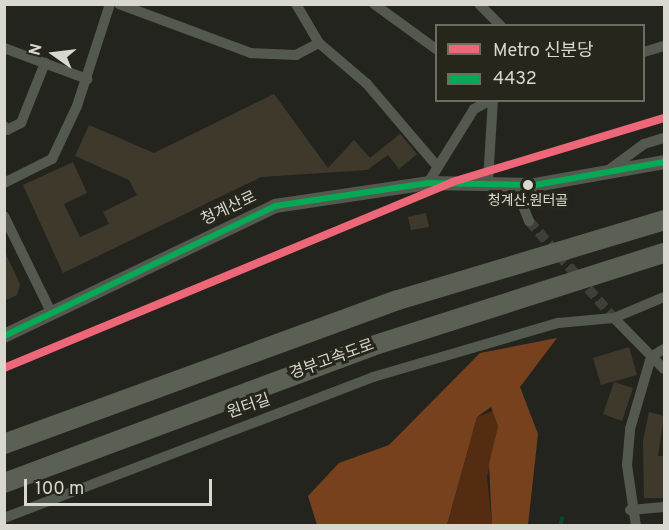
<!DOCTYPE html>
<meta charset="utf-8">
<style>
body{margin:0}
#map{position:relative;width:669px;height:530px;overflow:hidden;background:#24241e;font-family:Overpass,"Noto Sans KR",sans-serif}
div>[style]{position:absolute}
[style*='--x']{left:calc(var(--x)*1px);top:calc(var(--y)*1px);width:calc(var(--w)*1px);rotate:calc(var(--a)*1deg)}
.green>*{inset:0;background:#542c11}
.forest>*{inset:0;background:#78411d}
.stream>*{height:4px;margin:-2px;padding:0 2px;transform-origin:2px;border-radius:2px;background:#08472c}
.building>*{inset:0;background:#3f392c}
.minor-tunnel>*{height:10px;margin-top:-5px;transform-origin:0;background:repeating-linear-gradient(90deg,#3f3f39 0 10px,transparent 0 15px)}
.minor>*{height:10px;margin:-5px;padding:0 5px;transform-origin:5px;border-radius:5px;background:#545950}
.tertiary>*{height:14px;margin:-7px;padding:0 7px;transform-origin:7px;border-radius:7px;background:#545950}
.motorway>*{height:20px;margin:-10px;padding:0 10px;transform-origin:10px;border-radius:10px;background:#5a6053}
.bus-1>*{height:6px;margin:-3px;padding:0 3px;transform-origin:3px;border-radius:3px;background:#06aa56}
.metro-1>*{height:8px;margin:-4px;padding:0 4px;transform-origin:4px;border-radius:4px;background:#ed6779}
.dots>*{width:16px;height:16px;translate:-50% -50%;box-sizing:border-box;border:3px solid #27261b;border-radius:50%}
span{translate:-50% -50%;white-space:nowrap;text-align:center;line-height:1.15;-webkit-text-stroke:6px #27261b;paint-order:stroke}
.bus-label{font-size:14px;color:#d8d8d0}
.street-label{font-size:16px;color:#d8d8d0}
.frame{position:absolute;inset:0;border:6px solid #d8d8d0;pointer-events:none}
.legend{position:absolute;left:435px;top:24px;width:210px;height:78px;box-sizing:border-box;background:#27261b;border:2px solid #6e6d63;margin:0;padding:8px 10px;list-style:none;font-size:18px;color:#d8d8d0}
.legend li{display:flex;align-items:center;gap:12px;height:30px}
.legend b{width:30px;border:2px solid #6e6d63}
.north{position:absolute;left:24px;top:24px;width:60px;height:60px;-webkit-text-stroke:4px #27261b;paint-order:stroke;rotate:284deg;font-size:16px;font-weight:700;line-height:24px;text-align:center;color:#d8d8d0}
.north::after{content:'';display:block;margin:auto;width:21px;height:27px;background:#d8d8d0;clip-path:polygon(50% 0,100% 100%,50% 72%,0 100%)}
.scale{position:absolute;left:24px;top:479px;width:188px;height:27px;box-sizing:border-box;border:3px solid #d8d8d0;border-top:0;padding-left:8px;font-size:18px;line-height:21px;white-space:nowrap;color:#d8d8d0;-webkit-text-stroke:4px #27261b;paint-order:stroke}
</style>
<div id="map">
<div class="green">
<i style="clip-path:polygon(493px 411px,498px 426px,487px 477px,492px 525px,447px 526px,477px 417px)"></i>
</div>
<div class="forest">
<i style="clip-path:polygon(557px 338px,520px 387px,538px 434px,528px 525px,492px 525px,489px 464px,498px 426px,491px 407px,477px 417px,447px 525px,317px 525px,308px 496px,339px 463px,389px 445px,480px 353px)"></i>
</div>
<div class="stream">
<i style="--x:560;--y:526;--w:8;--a:-76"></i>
</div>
<div class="building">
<i style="clip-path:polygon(274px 94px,328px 168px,354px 140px,370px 158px,400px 134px,417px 154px,399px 169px,388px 155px,367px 170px,261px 177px,63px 273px,23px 185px,73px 162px,87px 193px,64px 204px,80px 237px,109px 224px,103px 212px,137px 195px,129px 180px,75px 156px,89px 125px,154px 153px)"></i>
<i style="clip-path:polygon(426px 213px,429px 227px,411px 230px,408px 217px)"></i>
<i style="clip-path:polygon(4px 250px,20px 284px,17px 295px,4px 301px)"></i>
<i style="clip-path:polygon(629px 347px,637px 375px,601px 385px,593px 358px)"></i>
<i style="clip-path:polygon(614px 382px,633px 388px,622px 421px,603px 414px)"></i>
<i style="clip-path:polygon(649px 412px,664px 416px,658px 456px,664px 456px,664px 498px,644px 498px,643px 441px)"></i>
</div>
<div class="minor-tunnel">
<i style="--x:529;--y:221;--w:129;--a:48.8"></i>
</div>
<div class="minor">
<i style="--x:119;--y:4;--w:141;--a:20.4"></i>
<i style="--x:251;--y:53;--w:45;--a:2.5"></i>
<i style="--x:296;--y:55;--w:26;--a:-28"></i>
<i style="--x:296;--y:4;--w:45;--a:59.5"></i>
<i style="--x:319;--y:43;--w:63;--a:40.5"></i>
<i style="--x:367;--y:84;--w:109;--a:49.5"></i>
<i style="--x:374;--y:4;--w:77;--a:36"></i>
<i style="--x:479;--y:4;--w:31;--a:45"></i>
<i style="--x:4;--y:48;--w:89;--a:20.5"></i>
<i style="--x:644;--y:52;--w:21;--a:-17"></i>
<i style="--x:4;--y:126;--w:5;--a:53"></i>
<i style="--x:7;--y:130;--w:16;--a:-27"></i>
<i style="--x:21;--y:123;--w:65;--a:-68.2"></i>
<i style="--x:606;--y:172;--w:47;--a:-36.4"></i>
<i style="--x:644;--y:144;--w:21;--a:-17"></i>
<i style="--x:488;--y:181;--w:81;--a:-86.5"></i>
<i style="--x:4;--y:183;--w:54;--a:-26.6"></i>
<i style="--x:52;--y:159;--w:59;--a:-64.7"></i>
<i style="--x:77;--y:106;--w:107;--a:-72.1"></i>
<i style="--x:428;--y:183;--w:87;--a:-58.1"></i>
<i style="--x:474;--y:109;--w:19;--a:-28"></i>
<i style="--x:514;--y:183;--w:41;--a:68.5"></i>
<i style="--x:4;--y:216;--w:109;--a:63.9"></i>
<i style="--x:614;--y:318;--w:71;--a:45.6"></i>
<i style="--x:630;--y:510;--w:34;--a:-5"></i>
<i style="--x:4;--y:518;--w:395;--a:-20.9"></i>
<i style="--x:373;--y:377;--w:193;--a:-16.3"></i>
<i style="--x:558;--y:323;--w:56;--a:-5.1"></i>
<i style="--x:614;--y:318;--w:54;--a:-22.8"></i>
<i style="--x:636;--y:526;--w:62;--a:-98.4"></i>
<i style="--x:627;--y:465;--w:36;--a:-85"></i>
<i style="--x:630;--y:429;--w:75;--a:-73.7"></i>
<i style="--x:651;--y:357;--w:15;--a:-32"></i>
</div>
<div class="tertiary">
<i style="--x:4;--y:336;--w:301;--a:-25.6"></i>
<i style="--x:275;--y:206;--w:155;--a:-8.5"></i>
<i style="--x:428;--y:183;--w:107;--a:1.1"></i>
<i style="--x:535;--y:185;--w:131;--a:-10.1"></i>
</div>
<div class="motorway">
<i style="--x:4;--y:444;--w:419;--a:-20.1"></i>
<i style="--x:398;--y:300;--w:278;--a:-16.7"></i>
<i style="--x:4;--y:483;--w:393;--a:-20.4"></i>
<i style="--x:372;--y:346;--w:306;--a:-17.7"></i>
</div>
<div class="bus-1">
<i style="--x:4;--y:336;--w:301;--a:-25.6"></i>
<i style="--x:275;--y:206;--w:155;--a:-8.5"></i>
<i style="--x:428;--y:183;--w:107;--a:1.1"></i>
<i style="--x:535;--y:185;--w:131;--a:-10.1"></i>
</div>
<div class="metro-1">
<i style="--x:4;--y:368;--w:485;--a:-22.5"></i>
<i style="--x:452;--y:182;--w:221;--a:-16.8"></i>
</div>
<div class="dots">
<i style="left:528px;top:185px;background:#d8d8d0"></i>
</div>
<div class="bus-label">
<span style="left:528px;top:202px">청계산.원터골</span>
</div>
<div class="street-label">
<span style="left:229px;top:209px;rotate:-25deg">청계산로</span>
<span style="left:332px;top:360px;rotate:-20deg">경부고속도로</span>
<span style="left:249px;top:407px;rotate:-19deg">원터길</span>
</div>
<div class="frame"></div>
<ul class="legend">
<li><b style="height:8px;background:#ed6779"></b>Metro 신분당</li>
<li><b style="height:8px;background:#06aa56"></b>4432</li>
</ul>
<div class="north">N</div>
<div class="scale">100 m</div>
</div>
